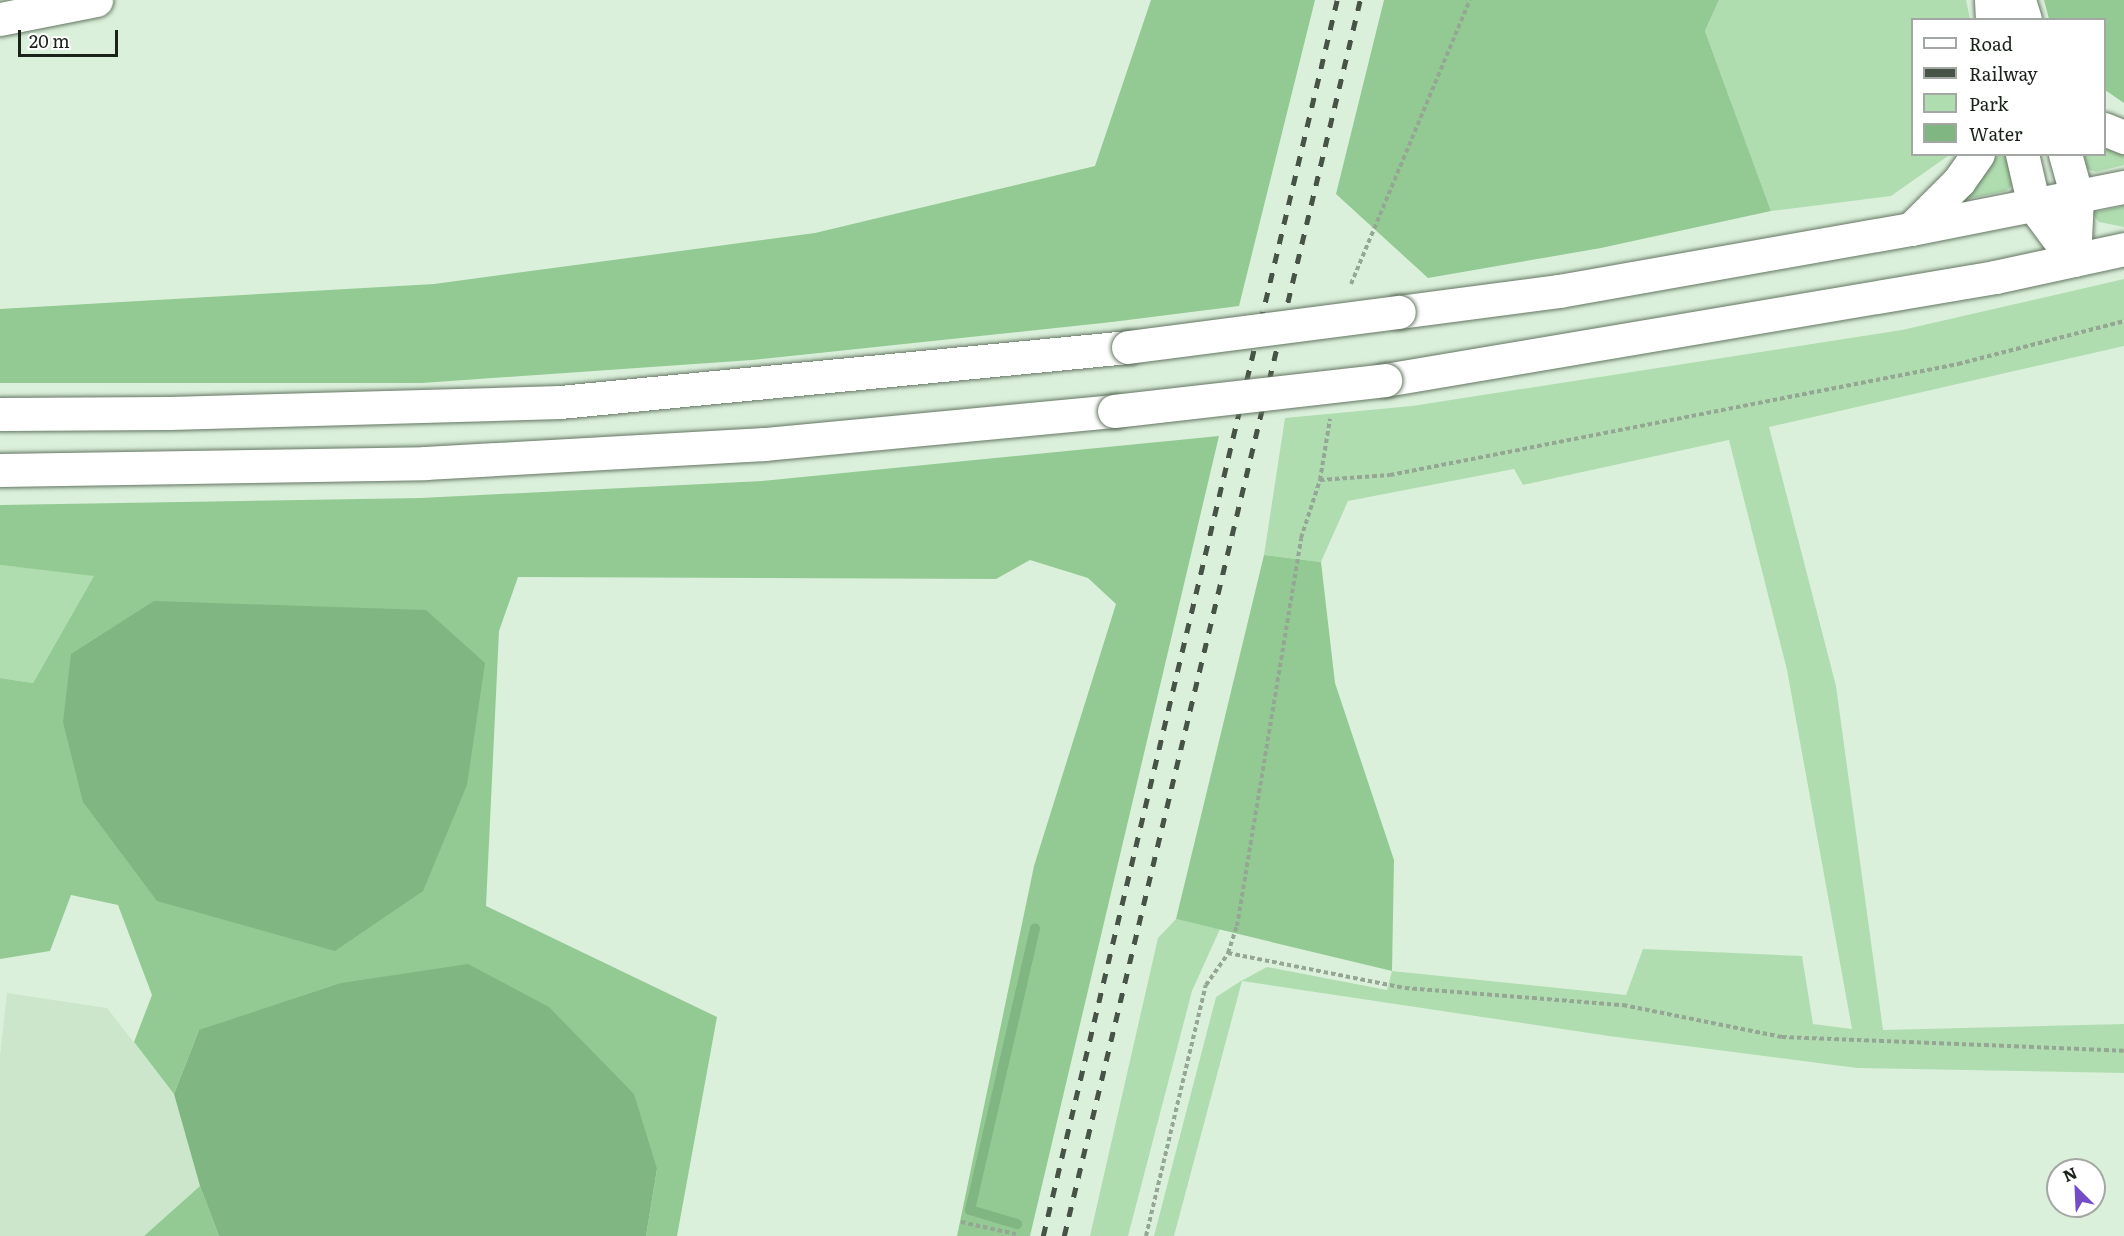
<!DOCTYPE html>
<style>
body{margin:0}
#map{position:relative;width:2124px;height:1236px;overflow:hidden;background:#dbf0db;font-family:Literata,serif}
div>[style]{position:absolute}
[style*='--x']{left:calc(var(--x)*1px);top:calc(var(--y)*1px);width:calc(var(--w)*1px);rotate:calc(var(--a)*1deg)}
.built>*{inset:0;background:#cce6cc}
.green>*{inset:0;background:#b0ddb0}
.forest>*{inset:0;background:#93ca94}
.water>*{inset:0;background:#80b681}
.stream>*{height:10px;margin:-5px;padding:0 5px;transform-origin:5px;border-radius:5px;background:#80b681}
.path>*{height:4px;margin-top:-2px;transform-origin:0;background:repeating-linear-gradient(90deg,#95a695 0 4.5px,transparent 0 7.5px)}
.roads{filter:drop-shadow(0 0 2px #647663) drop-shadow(0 0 2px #647663)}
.minor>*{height:33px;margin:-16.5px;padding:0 16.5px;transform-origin:16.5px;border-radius:16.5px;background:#fff}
.major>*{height:33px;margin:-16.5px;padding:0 16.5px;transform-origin:16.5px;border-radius:16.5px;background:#fff}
.rail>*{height:4.5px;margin-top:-2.25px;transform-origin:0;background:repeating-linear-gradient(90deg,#485348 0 10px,transparent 0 20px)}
.bridges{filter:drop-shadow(0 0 2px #647663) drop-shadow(0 0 2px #647663)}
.major-bridge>*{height:33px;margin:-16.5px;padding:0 16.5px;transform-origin:16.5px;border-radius:16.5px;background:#fff}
span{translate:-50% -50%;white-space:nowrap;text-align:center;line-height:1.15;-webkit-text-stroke:5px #fff;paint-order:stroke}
.legend{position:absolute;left:1911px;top:18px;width:195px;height:138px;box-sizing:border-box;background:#fff;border:2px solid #a3a7a3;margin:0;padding:8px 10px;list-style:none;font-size:18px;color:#1a221a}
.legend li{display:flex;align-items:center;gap:12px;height:30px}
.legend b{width:30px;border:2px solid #a3a7a3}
.north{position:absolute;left:2046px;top:1158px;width:60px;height:60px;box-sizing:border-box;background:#fff;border:2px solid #a3a7a3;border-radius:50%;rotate:336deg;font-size:16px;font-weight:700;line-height:24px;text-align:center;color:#1a221a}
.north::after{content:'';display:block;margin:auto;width:21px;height:27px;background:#744cc5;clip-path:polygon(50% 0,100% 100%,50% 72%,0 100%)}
.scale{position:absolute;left:18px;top:30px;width:100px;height:27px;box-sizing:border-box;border:3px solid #1a221a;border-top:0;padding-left:8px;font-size:18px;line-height:21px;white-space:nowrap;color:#1a221a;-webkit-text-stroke:4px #fff;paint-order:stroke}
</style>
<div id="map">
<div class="built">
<i style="clip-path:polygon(7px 993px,107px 1008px,174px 1094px,200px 1186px,144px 1236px,0 1236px,0 1055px)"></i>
</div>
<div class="green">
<i style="clip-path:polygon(1719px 0,1966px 0,1970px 19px,1912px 20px,1912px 154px,1948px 156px,1891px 196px,1771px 211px,1705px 31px)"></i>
<i style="clip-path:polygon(2105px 141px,2124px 149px,2124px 165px,2096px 172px,2087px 169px,2083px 155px,2104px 154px)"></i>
<i style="clip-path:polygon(1989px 155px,2006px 155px,2013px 185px,2006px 191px,1961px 200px)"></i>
<i style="clip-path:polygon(2124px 206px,2124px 227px,2099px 222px,2092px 213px)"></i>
<i style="clip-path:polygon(2124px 279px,2124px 346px,1769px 427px,1836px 686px,1883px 1030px,2124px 1024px,2124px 1073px,1857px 1068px,1609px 1036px,1242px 981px,1174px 1236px,1154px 1236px,1216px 997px,1241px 981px,1267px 967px,1387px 990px,1392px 971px,1626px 995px,1643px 949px,1802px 956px,1813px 1024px,1852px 1029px,1787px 670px,1729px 440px,1523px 485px,1514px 469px,1348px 501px,1321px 562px,1264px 555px,1285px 418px,1412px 406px,1902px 330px)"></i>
<i style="clip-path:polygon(0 565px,95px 575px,33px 683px,0 678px)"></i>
<i style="clip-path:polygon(1176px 919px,1220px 929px,1192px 991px,1128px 1236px,1090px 1236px,1158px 938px)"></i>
</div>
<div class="forest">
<i style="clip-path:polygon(1151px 0,1315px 0,1239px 306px,1112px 322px,752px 360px,422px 383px,0 383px,0 309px,434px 284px,815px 233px,1095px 166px)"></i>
<i style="clip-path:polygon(1384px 0,1719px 0,1705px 31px,1771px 211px,1601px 248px,1428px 278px,1336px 194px)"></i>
<i style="clip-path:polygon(2044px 0,2124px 0,2124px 103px,2105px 90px,2104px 20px,2049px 19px)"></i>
<i style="clip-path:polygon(1219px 436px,1030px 1236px,957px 1236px,1034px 866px,1116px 604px,1088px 578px,1030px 560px,996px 579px,518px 577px,499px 631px,486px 906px,717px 1017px,677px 1236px,646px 1236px,657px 1169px,199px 1030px,174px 1094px,134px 1042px,152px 995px,118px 905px,71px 895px,50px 951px,0 959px,0 678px,33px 683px,94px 576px,0 565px,0 505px,421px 498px,762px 481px)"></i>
<i style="clip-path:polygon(1264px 555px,1321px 562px,1335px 683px,1394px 860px,1392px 971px,1176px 919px)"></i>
<i style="clip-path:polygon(200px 1186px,219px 1236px,144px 1236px)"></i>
</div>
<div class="water">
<i style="clip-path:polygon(154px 601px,426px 610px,485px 663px,467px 785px,423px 891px,335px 951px,157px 901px,83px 802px,63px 722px,71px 654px)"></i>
<i style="clip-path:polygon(468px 964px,549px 1007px,634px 1094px,657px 1169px,646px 1236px,219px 1236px,200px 1186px,174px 1094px,199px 1030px,341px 983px)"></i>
</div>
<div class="stream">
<i style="--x:1017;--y:1224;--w:49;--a:-163.4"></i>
<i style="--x:970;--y:1210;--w:289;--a:-77"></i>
</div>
<div class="path">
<i style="--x:1351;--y:284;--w:308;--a:-67.3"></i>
<i style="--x:1320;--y:480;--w:70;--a:-4.1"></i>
<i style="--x:1390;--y:475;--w:579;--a:-11.06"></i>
<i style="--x:1958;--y:364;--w:171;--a:-14.5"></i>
<i style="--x:1228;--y:953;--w:180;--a:11.2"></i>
<i style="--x:1405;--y:988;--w:219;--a:4.5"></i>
<i style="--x:1623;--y:1005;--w:162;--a:11.4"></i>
<i style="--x:1782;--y:1037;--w:342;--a:2.3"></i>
<i style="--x:961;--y:1222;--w:56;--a:12.3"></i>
<i style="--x:1146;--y:1236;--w:258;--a:-76.6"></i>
<i style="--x:1206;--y:985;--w:39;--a:-55"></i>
<i style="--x:1228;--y:953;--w:28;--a:-72"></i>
<i style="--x:1237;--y:926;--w:393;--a:-80.6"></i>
<i style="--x:1301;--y:538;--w:61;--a:-71.9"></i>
<i style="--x:1320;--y:480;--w:62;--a:-80.7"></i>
</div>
<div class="roads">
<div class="minor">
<i style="--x:0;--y:19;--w:98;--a:-11.2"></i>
</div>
<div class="major">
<i style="--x:1991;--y:0;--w:20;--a:87"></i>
<i style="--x:2019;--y:0;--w:21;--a:73"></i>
<i style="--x:2104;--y:129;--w:22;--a:22"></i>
<i style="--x:2022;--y:154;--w:53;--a:77"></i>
<i style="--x:2034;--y:206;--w:67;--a:53.5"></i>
<i style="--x:2065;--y:154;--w:45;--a:74.4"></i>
<i style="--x:2077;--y:197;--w:63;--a:92.7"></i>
<i style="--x:1911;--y:229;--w:68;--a:-45"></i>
<i style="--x:1959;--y:181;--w:33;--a:-55"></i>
<i style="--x:1399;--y:312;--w:161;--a:-7.5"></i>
<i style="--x:1559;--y:291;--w:357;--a:-10"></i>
<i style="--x:1911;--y:229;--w:217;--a:-11.2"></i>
<i style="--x:1385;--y:380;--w:619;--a:-9.58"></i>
<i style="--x:1995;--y:277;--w:132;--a:-12.2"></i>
<i style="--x:0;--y:414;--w:169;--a:-0.3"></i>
<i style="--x:169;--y:413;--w:391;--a:-1.6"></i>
<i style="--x:560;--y:402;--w:571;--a:-5.53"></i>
<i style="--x:0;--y:470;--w:425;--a:-0.9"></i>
<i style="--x:425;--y:463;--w:340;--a:-3.2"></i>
<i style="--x:764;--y:444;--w:352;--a:-5.4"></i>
</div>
</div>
<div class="rail">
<i style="--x:1043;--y:1236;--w:1270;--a:-76.62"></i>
<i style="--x:1064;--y:1236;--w:1271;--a:-76.53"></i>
</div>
<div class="bridges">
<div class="major-bridge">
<i style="--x:1128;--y:347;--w:273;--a:-7.4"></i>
<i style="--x:1114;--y:411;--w:273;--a:-6.5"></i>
</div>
</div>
<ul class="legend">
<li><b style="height:8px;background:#fff"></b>Road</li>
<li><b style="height:8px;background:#485348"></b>Railway</li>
<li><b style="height:16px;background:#b0ddb0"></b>Park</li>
<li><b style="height:16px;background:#80b681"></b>Water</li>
</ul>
<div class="north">N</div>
<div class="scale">20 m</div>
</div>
